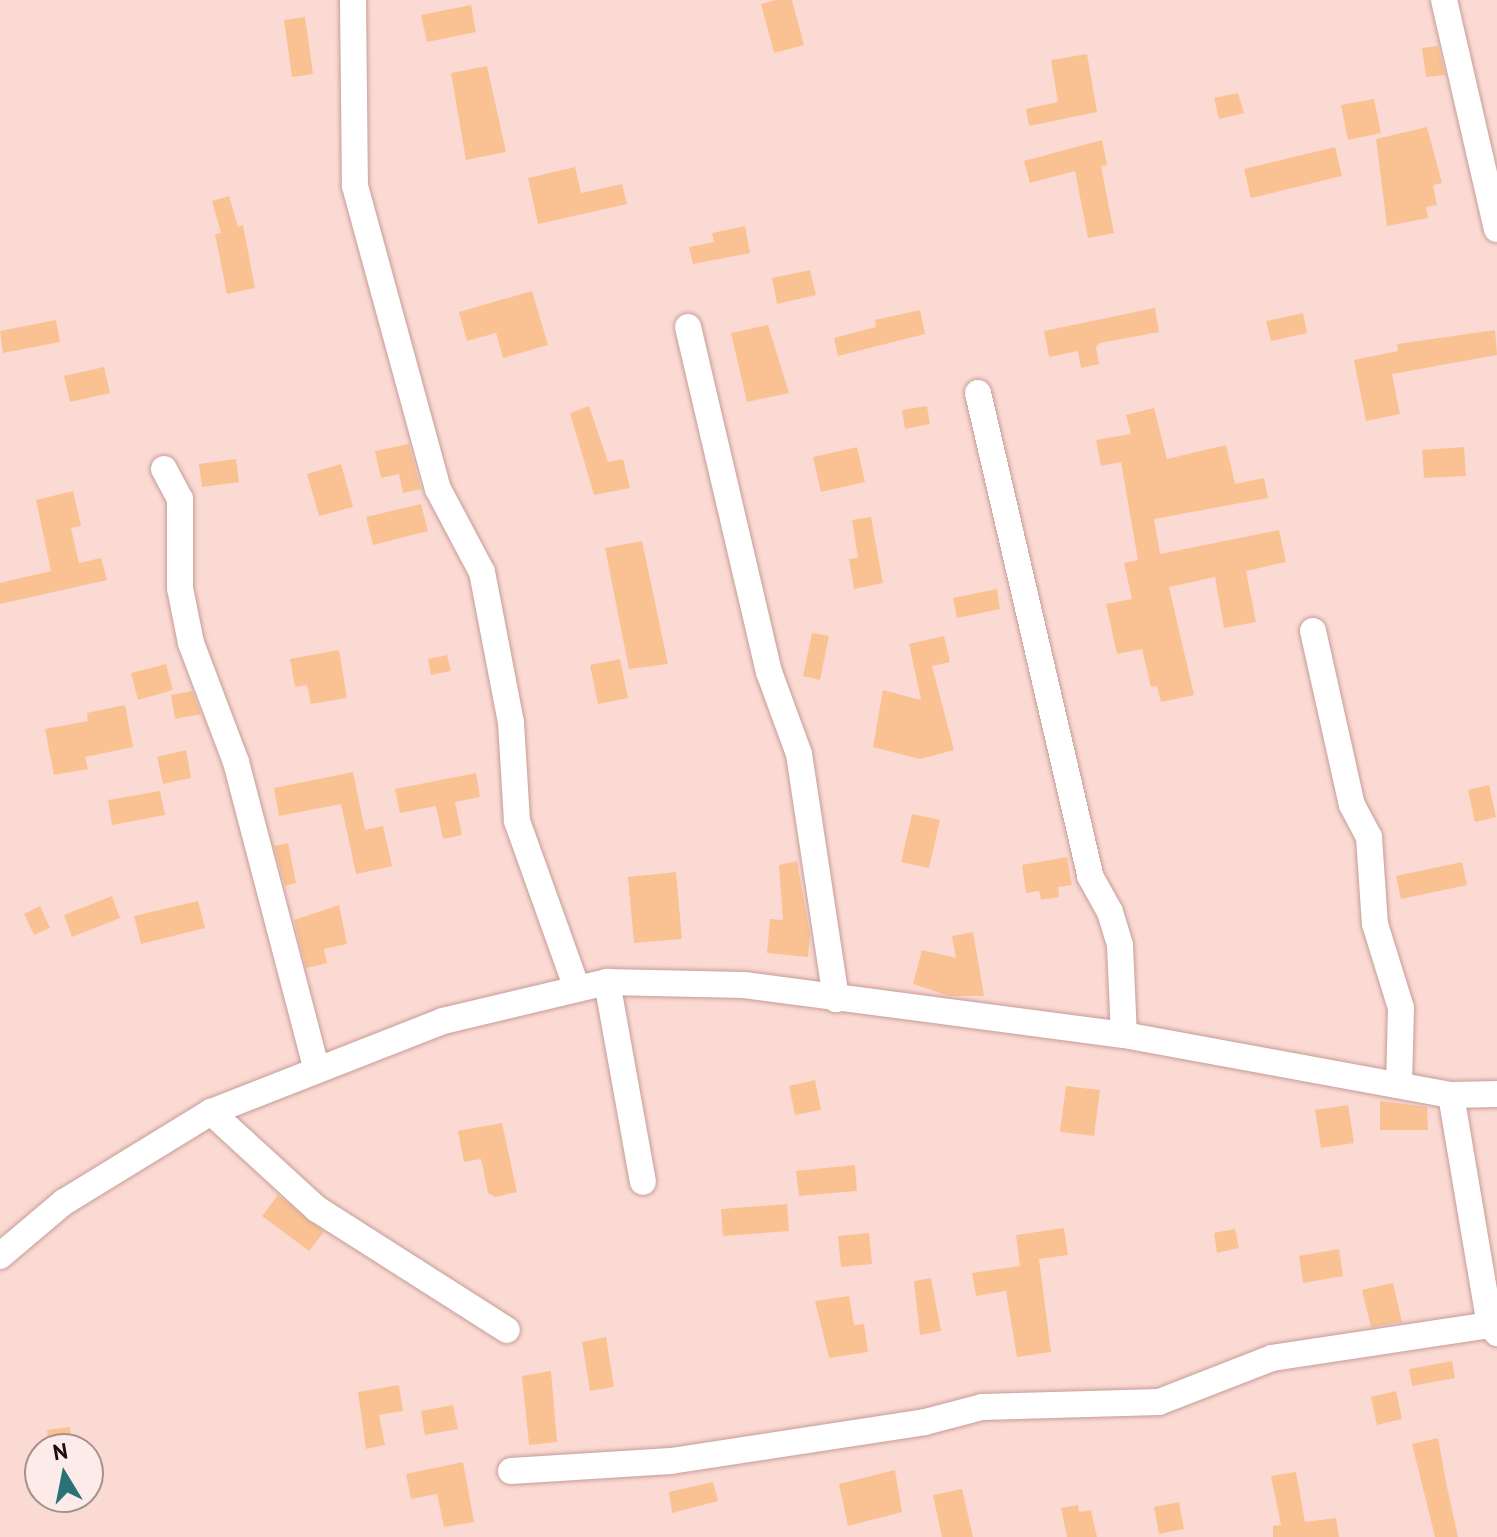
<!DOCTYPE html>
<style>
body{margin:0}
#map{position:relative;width:1497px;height:1537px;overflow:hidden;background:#fcdad4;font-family:"PT Sans",sans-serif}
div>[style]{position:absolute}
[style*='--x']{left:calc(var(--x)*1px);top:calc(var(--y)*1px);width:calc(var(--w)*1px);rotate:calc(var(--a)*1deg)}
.building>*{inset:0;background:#fac292}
.roads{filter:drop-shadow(0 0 2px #c59d97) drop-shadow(0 0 2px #c59d97)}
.minor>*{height:26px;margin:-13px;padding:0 13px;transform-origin:13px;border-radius:13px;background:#fff}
span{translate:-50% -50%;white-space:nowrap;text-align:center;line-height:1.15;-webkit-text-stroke:8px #fdebe9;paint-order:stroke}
.north{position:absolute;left:24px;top:1433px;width:80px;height:80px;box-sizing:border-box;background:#fdebe9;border:2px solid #a39290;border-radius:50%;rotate:350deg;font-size:22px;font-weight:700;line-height:32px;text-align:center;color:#1b0d0b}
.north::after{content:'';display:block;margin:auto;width:28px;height:36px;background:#287376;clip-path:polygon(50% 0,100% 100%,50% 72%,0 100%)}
</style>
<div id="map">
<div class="building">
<i style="clip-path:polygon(776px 0,792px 0,804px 45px,774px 53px,761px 4px)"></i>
<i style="clip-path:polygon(471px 5px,476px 32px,427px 42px,421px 15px)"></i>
<i style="clip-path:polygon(305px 17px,313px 74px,292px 77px,284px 20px)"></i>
<i style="clip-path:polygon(1438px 46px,1445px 75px,1426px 77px,1422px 48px)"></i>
<i style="clip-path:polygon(1087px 54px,1097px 112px,1029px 126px,1026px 109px,1058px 102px,1051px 60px)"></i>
<i style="clip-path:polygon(487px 66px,506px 152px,466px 160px,451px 73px)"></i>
<i style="clip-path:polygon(1238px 93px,1244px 113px,1219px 119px,1214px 98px)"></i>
<i style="clip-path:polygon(1374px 99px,1381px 133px,1348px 140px,1341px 105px)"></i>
<i style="clip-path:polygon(1427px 127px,1442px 183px,1433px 185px,1437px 205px,1426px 207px,1428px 218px,1387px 226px,1376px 139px)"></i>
<i style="clip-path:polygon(1102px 140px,1107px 165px,1101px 166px,1114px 233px,1088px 238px,1075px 171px,1030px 183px,1024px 161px)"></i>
<i style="clip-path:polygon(1335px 147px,1342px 176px,1251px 198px,1244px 169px)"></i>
<i style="clip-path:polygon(575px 167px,581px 193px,622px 184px,627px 204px,538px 224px,528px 178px)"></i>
<i style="clip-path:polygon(229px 196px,238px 227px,243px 225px,255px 288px,227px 294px,215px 234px,221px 233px,212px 201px)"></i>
<i style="clip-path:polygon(745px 226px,750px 253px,693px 264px,689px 247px,714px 242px,712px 233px)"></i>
<i style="clip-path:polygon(810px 270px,816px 295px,777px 304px,772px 278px)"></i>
<i style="clip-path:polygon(532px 291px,548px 345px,503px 358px,496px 333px,467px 341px,459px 312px)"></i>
<i style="clip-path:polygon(1155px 308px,1159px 332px,1100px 343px,1096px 347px,1099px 364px,1081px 368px,1078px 351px,1049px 357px,1044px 331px)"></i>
<i style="clip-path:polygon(920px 310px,925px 334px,838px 356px,834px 338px,876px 327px,875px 320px)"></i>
<i style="clip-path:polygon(1303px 313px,1307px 333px,1271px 341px,1266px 321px)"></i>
<i style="clip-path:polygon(56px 320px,60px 342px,3px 353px,0 331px)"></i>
<i style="clip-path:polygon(768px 325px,789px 393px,747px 402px,731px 333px)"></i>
<i style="clip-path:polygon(1495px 330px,1497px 355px,1392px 374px,1400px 414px,1366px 421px,1354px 360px,1398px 351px,1397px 344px)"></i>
<i style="clip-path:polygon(104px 367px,110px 393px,70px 402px,64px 376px)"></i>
<i style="clip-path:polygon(589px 406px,608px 462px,623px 459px,630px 488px,594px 495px,570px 413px)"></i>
<i style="clip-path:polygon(927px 406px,930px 424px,905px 429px,902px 410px)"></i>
<i style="clip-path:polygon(1154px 408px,1167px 459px,1226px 445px,1235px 484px,1264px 478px,1268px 498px,1154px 519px,1160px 554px,1279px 530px,1286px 562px,1246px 571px,1256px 622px,1224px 628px,1215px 577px,1169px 587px,1194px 695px,1161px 702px,1157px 686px,1151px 687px,1142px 649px,1117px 654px,1106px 604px,1132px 599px,1124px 563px,1138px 560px,1121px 462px,1101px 466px,1096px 440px,1131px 434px,1126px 415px)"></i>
<i style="clip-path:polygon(409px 444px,421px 489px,403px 493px,399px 474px,381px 478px,375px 451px)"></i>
<i style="clip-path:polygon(857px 447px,865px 482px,821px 492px,813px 457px)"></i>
<i style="clip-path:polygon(1464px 447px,1466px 476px,1424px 478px,1422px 450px)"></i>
<i style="clip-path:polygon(236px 459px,239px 482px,202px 487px,199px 464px)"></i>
<i style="clip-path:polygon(341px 464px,353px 507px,319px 516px,307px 474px)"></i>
<i style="clip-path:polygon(73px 491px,81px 526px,71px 528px,79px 563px,101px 558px,107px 580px,0 604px,0 583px,51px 571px,36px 500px)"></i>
<i style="clip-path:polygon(421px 504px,428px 531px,373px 545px,366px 517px)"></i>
<i style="clip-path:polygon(871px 517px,883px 583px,854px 589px,849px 559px,858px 558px,852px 520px)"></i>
<i style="clip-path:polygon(642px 541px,668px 664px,629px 669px,605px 548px)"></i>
<i style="clip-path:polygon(997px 589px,1000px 609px,957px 618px,953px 598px)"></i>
<i style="clip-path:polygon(812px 633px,829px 636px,820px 680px,803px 676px)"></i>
<i style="clip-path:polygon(944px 636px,950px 662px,932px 666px,954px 750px,920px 759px,873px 747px,883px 690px,921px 700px,909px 644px)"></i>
<i style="clip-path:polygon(339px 650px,347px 698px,311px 704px,307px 685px,295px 687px,290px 659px)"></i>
<i style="clip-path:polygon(447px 655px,451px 671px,431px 675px,428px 659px)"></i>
<i style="clip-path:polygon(620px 659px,628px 698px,598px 704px,590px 665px)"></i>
<i style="clip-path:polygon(166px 664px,173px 690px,138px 700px,131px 673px)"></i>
<i style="clip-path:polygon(192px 691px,201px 714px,175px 719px,171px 695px)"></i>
<i style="clip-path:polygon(125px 705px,133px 747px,85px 757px,88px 769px,54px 775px,45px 729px,88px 721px,87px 713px)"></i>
<i style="clip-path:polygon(186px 750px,191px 778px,163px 784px,157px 757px)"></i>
<i style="clip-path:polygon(353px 772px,365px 830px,383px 826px,392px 866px,356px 874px,341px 804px,279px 816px,274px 788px)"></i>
<i style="clip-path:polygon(476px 773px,480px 797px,455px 802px,462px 835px,443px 839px,436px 806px,400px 813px,395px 789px)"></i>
<i style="clip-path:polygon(1489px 785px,1496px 817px,1475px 822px,1468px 790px)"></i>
<i style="clip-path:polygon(160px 791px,165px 815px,112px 825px,108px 800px)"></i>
<i style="clip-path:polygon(912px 814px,940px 820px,929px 868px,901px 862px)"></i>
<i style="clip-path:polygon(288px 843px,296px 883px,285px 886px,274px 846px)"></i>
<i style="clip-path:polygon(1067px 857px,1072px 885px,1058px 887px,1059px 897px,1041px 900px,1039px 891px,1026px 893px,1022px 865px)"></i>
<i style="clip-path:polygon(797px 861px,810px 935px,808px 957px,767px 953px,770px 919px,783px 920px,779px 865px)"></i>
<i style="clip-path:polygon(1462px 862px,1467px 885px,1401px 899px,1396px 876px)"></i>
<i style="clip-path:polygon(676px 872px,682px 939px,634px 943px,628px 877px)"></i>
<i style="clip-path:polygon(112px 896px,120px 918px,72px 937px,64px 915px)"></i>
<i style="clip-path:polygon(198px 901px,205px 928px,141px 944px,134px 916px)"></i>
<i style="clip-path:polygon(339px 905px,347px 944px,324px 949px,327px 963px,306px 968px,294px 920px)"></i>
<i style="clip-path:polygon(40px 906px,50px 928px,34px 935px,24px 914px)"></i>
<i style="clip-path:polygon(973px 932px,984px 996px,949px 996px,913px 984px,922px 950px,956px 958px,952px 936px)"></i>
<i style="clip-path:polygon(815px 1080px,821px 1110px,795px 1115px,789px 1086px)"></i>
<i style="clip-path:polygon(1066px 1086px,1100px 1090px,1094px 1136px,1060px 1132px)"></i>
<i style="clip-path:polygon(1380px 1101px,1427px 1107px,1428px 1130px,1380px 1130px)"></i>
<i style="clip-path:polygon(1348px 1105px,1354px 1143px,1321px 1148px,1315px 1110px)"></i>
<i style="clip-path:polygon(502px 1123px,517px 1192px,495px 1197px,488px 1193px,481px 1159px,464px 1162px,458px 1131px)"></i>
<i style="clip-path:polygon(855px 1165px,857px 1191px,799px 1196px,796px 1171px)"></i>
<i style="clip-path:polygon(278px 1195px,324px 1232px,309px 1251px,262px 1216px)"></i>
<i style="clip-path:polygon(787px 1204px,789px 1231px,723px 1236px,721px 1209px)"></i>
<i style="clip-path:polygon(1064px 1228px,1068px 1255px,1039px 1259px,1051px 1352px,1017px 1357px,1006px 1291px,976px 1296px,972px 1273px,1020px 1266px,1016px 1235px)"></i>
<i style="clip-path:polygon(1235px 1229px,1239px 1248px,1217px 1253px,1214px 1233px)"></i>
<i style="clip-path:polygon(869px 1233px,872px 1264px,841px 1267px,838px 1236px)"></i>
<i style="clip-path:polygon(1339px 1249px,1343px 1276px,1303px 1283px,1299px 1256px)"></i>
<i style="clip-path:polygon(931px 1278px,941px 1331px,920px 1335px,914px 1281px)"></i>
<i style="clip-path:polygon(1393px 1283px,1402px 1322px,1371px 1327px,1362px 1290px)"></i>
<i style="clip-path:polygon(849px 1296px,854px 1325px,864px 1324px,868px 1352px,829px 1358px,815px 1301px)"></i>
<i style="clip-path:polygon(606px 1337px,614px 1387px,590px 1391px,582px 1342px)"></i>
<i style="clip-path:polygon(1452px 1361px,1455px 1378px,1412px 1386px,1409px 1369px)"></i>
<i style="clip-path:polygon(551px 1371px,557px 1442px,529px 1445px,522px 1376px)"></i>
<i style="clip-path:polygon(399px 1385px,403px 1411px,379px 1415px,385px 1445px,366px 1449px,358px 1392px)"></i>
<i style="clip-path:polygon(1396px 1391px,1402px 1419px,1377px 1425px,1371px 1397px)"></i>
<i style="clip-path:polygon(453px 1405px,458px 1429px,425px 1435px,421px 1411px)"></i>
<i style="clip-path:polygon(70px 1427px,73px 1449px,49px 1449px,47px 1430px)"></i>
<i style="clip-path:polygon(1438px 1438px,1447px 1487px,1458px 1537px,1435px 1537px,1412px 1444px)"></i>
<i style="clip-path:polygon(463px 1462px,474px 1522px,444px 1527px,437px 1494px,411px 1499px,406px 1474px)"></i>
<i style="clip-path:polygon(895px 1470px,902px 1512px,848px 1526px,839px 1484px)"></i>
<i style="clip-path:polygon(1296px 1472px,1305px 1522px,1336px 1518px,1339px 1537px,1273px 1537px,1273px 1526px,1281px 1525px,1271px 1476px)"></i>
<i style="clip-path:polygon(713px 1482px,718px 1501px,672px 1513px,669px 1492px)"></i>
<i style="clip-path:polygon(962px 1489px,973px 1537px,942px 1537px,933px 1495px)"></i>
<i style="clip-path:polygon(1179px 1502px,1184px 1529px,1159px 1534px,1154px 1507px)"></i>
<i style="clip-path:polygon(1078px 1505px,1079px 1512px,1091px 1510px,1097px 1537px,1067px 1537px,1061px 1508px)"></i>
</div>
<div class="roads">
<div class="minor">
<i style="--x:353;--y:0;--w:186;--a:89.4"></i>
<i style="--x:355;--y:186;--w:314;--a:74.7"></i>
<i style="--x:438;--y:489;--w:94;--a:62.1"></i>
<i style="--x:482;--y:572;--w:154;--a:79.1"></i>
<i style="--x:511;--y:723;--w:98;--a:86.5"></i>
<i style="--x:517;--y:821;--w:175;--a:70.3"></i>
<i style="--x:1444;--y:0;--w:235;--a:77"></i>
<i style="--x:688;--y:327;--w:354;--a:76.8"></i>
<i style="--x:769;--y:672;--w:87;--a:69.9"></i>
<i style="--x:799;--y:754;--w:248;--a:81.4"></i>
<i style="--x:978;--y:393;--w:496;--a:76.9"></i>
<i style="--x:1090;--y:876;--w:41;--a:60.9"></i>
<i style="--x:1110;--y:912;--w:34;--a:73"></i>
<i style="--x:1120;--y:945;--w:90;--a:87.5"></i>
<i style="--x:164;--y:469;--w:34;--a:62"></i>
<i style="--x:180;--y:499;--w:89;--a:90"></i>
<i style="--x:180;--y:588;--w:56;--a:78.7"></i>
<i style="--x:191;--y:643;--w:127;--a:69.3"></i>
<i style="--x:236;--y:762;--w:316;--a:75.3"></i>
<i style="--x:1313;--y:631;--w:178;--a:77.4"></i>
<i style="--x:1352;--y:805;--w:36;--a:62"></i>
<i style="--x:1369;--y:837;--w:87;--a:86.1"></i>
<i style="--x:1375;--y:924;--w:88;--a:72.8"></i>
<i style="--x:1401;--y:1008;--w:76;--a:91.5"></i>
<i style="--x:607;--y:982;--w:203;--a:79.8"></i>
<i style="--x:1451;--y:1095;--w:233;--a:80.4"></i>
<i style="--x:1490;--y:1325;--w:11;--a:49"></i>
<i style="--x:211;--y:1112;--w:144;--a:42.5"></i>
<i style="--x:317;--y:1209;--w:225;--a:32.5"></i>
<i style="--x:0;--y:1256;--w:84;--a:-40.2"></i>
<i style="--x:64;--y:1202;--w:172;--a:-31.5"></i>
<i style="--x:211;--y:1112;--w:249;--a:-21.4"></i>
<i style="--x:443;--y:1021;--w:169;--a:-13.4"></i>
<i style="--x:607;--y:982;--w:137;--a:1.3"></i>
<i style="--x:744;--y:985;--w:383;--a:7.5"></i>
<i style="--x:1124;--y:1035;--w:332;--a:10.4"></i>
<i style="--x:1451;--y:1095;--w:46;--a:-1.2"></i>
<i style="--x:511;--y:1471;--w:160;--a:-3.6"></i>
<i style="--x:671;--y:1461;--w:257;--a:-8.7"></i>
<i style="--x:925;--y:1422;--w:59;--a:-14.7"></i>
<i style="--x:982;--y:1407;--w:177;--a:-1.6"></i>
<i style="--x:1159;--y:1402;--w:121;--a:-21.3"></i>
<i style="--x:1272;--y:1358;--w:220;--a:-8.6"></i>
</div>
</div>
<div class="north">N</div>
</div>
